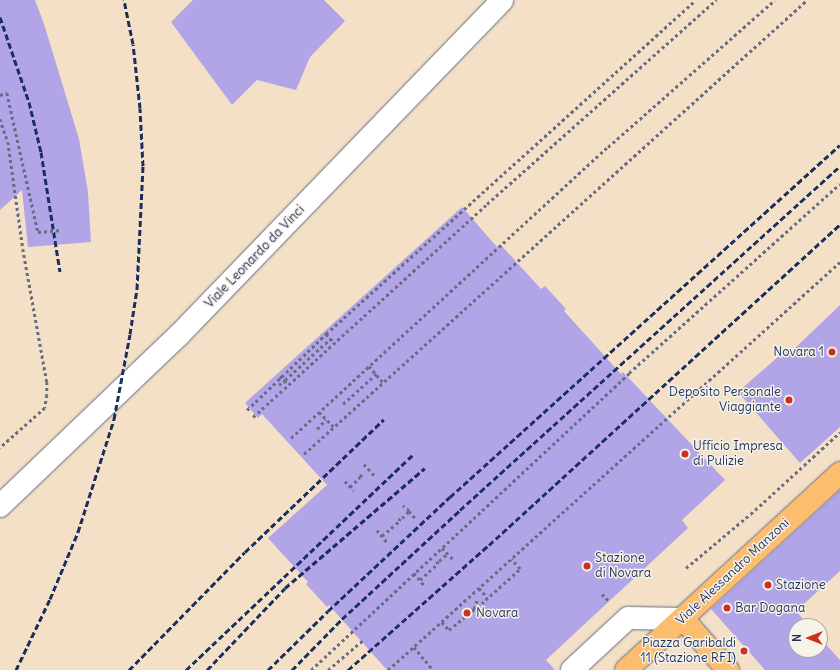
<!DOCTYPE html>
<style>
body{margin:0}
#map{position:relative;width:840px;height:670px;overflow:hidden;background:#f3e0c6;font-family:Delius,sans-serif}
div>[style]{position:absolute}
[style*='--x']{left:calc(var(--x)*1px);top:calc(var(--y)*1px);width:calc(var(--w)*1px);rotate:calc(var(--a)*1deg)}
.building>*{inset:0;background:#b1a4e7}
.path>*{height:2.5px;margin-top:-1.25px;transform-origin:0;background:repeating-linear-gradient(90deg,#676d82 0 3px,transparent 0 6px)}
.roads{filter:drop-shadow(0 0 1px #676d82) drop-shadow(0 0 1px #676d82)}
.minor>*{height:22px;margin:-11px;padding:0 11px;transform-origin:11px;border-radius:11px;background:#fff}
.major>*{height:22px;margin:-11px;padding:0 11px;transform-origin:11px;border-radius:11px;background:#fcbd6f}
.rail>*{height:3px;margin-top:-1.5px;transform-origin:0;background:repeating-linear-gradient(90deg,#1b2f5e 0 6px,transparent 0 9px)}
.dots>*{width:11px;height:11px;translate:-50% -50%;box-sizing:border-box;border:2px solid #f7f3e8;border-radius:50%}
span{translate:-50% -50%;white-space:nowrap;text-align:center;line-height:1.15;-webkit-text-stroke:3px #f7f3e8;paint-order:stroke}
.street-label{font-size:13px;color:#1b2f5e}
.poi-label{font-size:13px;color:#1b2f5e}
.right{translate:-100% -50%;text-align:right}
.left{translate:0 -50%;text-align:left}
.north{position:absolute;left:788px;top:618px;width:40px;height:40px;box-sizing:border-box;background:#f7f3e8;border:1px solid #9fa5b1;border-radius:50%;rotate:270deg;font-size:11px;font-weight:700;line-height:16px;text-align:center;color:#1b2f5e}
.north::after{content:'';display:block;margin:auto;width:14px;height:18px;background:#c8321e;clip-path:polygon(50% 0,100% 100%,50% 72%,0 100%)}
</style>
<div id="map">
<div class="building">
<i style="clip-path:polygon(0 0,35px 0,44px 24px,79px 139px,88px 192px,91px 242px,28px 247px,22px 190px,0 210px)"></i>
<i style="clip-path:polygon(193px 0,324px 0,345px 21px,310px 57px,296px 90px,257px 80px,232px 105px,171px 22px)"></i>
<i style="clip-path:polygon(462px 207px,497px 247px,500px 244px,541px 289px,545px 286px,566px 309px,564px 311px,621px 374px,623px 372px,725px 480px,682px 520px,688px 528px,546px 660px,555px 670px,387px 670px,329px 605px,327px 607px,306px 584px,308px 582px,268px 538px,327px 485px,262px 414px,258px 418px,245px 403px)"></i>
<i style="clip-path:polygon(840px 305px,840px 427px,800px 463px,738px 392px,788px 348px,791px 352px)"></i>
<i style="clip-path:polygon(840px 490px,840px 571px,796px 611px,809px 626px,796px 626px,796px 650px,820px 650px,820px 638px,840px 660px,840px 670px,765px 670px,711px 609px)"></i>
</div>
<div class="path">
<i style="--x:0;--y:95;--w:7;--a:-16"></i>
<i style="--x:7;--y:93;--w:142;--a:77.4"></i>
<i style="--x:38;--y:232;--w:21;--a:-5"></i>
<i style="--x:0;--y:119;--w:24;--a:71"></i>
<i style="--x:8;--y:142;--w:108;--a:82"></i>
<i style="--x:23;--y:249;--w:135;--a:79.8"></i>
<i style="--x:47;--y:382;--w:13;--a:90"></i>
<i style="--x:47;--y:395;--w:13;--a:99"></i>
<i style="--x:45;--y:408;--w:60;--a:138.4"></i>
<i style="--x:326;--y:334;--w:13;--a:48"></i>
<i style="--x:369;--y:366;--w:21;--a:49"></i>
<i style="--x:280;--y:376;--w:12;--a:48"></i>
<i style="--x:285;--y:380;--w:61;--a:-42.3"></i>
<i style="--x:279;--y:385;--w:7;--a:-45"></i>
<i style="--x:343;--y:404;--w:45;--a:-42.3"></i>
<i style="--x:247;--y:410;--w:110;--a:-43.9"></i>
<i style="--x:326;--y:334;--w:498;--a:-42.1"></i>
<i style="--x:319;--y:412;--w:21;--a:45"></i>
<i style="--x:253;--y:417;--w:316;--a:-42.3"></i>
<i style="--x:487;--y:204;--w:307;--a:-41.7"></i>
<i style="--x:317;--y:429;--w:13;--a:-48"></i>
<i style="--x:291;--y:438;--w:430;--a:-42.6"></i>
<i style="--x:608;--y:147;--w:222;--a:-41.4"></i>
<i style="--x:304;--y:454;--w:678;--a:-42.07"></i>
<i style="--x:364;--y:464;--w:15;--a:48"></i>
<i style="--x:345;--y:481;--w:13;--a:48"></i>
<i style="--x:350;--y:487;--w:14;--a:-45"></i>
<i style="--x:360;--y:477;--w:4;--a:-63"></i>
<i style="--x:409;--y:511;--w:9;--a:49"></i>
<i style="--x:402;--y:518;--w:10;--a:-45"></i>
<i style="--x:409;--y:511;--w:8;--a:-140"></i>
<i style="--x:377;--y:530;--w:17;--a:50"></i>
<i style="--x:382;--y:536;--w:23;--a:-41"></i>
<i style="--x:399;--y:521;--w:4;--a:-76"></i>
<i style="--x:442;--y:548;--w:16;--a:45"></i>
<i style="--x:439;--y:561;--w:11;--a:-41"></i>
<i style="--x:686;--y:568;--w:90;--a:-40"></i>
<i style="--x:755;--y:510;--w:115;--a:-42.5"></i>
<i style="--x:414;--y:573;--w:16;--a:50"></i>
<i style="--x:420;--y:580;--w:23;--a:-43"></i>
<i style="--x:437;--y:564;--w:4;--a:-76"></i>
<i style="--x:479;--y:588;--w:13;--a:48"></i>
<i style="--x:488;--y:598;--w:8;--a:135"></i>
<i style="--x:602;--y:594;--w:11;--a:45"></i>
<i style="--x:490;--y:596;--w:40;--a:-42"></i>
<i style="--x:520;--y:569;--w:13;--a:-132"></i>
<i style="--x:442;--y:622;--w:11;--a:49"></i>
<i style="--x:449;--y:630;--w:33;--a:-40"></i>
<i style="--x:474;--y:609;--w:9;--a:-72"></i>
<i style="--x:414;--y:647;--w:30;--a:50"></i>
<i style="--x:311;--y:670;--w:435;--a:-43"></i>
<i style="--x:629;--y:373;--w:283;--a:-41.9"></i>
<i style="--x:328;--y:670;--w:45;--a:-40.5"></i>
<i style="--x:388;--y:670;--w:609;--a:-42.07"></i>
</div>
<div class="roads">
<div class="minor">
<i style="--x:0;--y:506;--w:248;--a:-43.7"></i>
<i style="--x:179;--y:335;--w:465;--a:-46"></i>
<i style="--x:572;--y:670;--w:76;--a:-42.9"></i>
<i style="--x:628;--y:618;--w:55;--a:1"></i>
</div>
<div class="major">
<i style="--x:683;--y:619;--w:68;--a:48.6"></i>
<i style="--x:626;--y:670;--w:291;--a:-42.6"></i>
</div>
</div>
<div class="rail">
<i style="--x:0;--y:17;--w:90;--a:71.2"></i>
<i style="--x:29;--y:102;--w:51;--a:76.5"></i>
<i style="--x:41;--y:152;--w:121;--a:81"></i>
<i style="--x:16;--y:670;--w:79;--a:-64.4"></i>
<i style="--x:50;--y:599;--w:73;--a:-67.3"></i>
<i style="--x:78;--y:532;--w:119;--a:-72.3"></i>
<i style="--x:114;--y:419;--w:86;--a:-79.3"></i>
<i style="--x:130;--y:334;--w:46;--a:-81.2"></i>
<i style="--x:137;--y:289;--w:123;--a:-87.2"></i>
<i style="--x:143;--y:166;--w:58;--a:-93"></i>
<i style="--x:140;--y:108;--w:64;--a:-96.2"></i>
<i style="--x:133;--y:44;--w:45;--a:-101.6"></i>
<i style="--x:129;--y:670;--w:165;--a:-45.5"></i>
<i style="--x:245;--y:552;--w:192;--a:-43.7"></i>
<i style="--x:186;--y:670;--w:314;--a:-43.5"></i>
<i style="--x:207;--y:670;--w:113;--a:-46.4"></i>
<i style="--x:285;--y:588;--w:184;--a:-40.6"></i>
<i style="--x:268;--y:670;--w:84;--a:-44.5"></i>
<i style="--x:328;--y:611;--w:167;--a:-43.1"></i>
<i style="--x:450;--y:497;--w:525;--a:-42.07"></i>
<i style="--x:292;--y:670;--w:71;--a:-45.6"></i>
<i style="--x:342;--y:619;--w:161;--a:-42.7"></i>
<i style="--x:460;--y:510;--w:513;--a:-42.15"></i>
<i style="--x:348;--y:670;--w:188;--a:-41.6"></i>
<i style="--x:489;--y:545;--w:475;--a:-42.4"></i>
</div>
<div class="dots">
<i style="left:832px;top:352px;background:#c8321e"></i>
<i style="left:789px;top:400px;background:#c8321e"></i>
<i style="left:685px;top:454px;background:#c8321e"></i>
<i style="left:587px;top:566px;background:#c8321e"></i>
<i style="left:768px;top:585px;background:#c8321e"></i>
<i style="left:727px;top:608px;background:#c8321e"></i>
<i style="left:467px;top:613px;background:#c8321e"></i>
<i style="left:744px;top:651px;background:#c8321e"></i>
</div>
<div class="street-label">
<span style="left:255px;top:257px;rotate:-46deg">Viale Leonardo da Vinci</span>
<span style="left:733px;top:572px;rotate:-43deg">Viale Alessandro Manzoni</span>
</div>
<div class="poi-label">
<span class="right" style="left:824px;top:352px">Novara 1</span>
<span class="right" style="left:781px;top:400px">Deposito Personale<br>Viaggiante</span>
<span class="left" style="left:693px;top:454px">Ufficio Impresa<br>di Pulizie</span>
<span class="left" style="left:595px;top:566px">Stazione<br>di Novara</span>
<span class="left" style="left:776px;top:585px">Stazione</span>
<span class="left" style="left:735px;top:608px">Bar Dogana</span>
<span class="left" style="left:476px;top:613px">Novara</span>
<span class="right" style="left:736px;top:651px">Piazza Garibaldi<br>11 (Stazione RFI)</span>
</div>
<div class="north">N</div>
</div>
